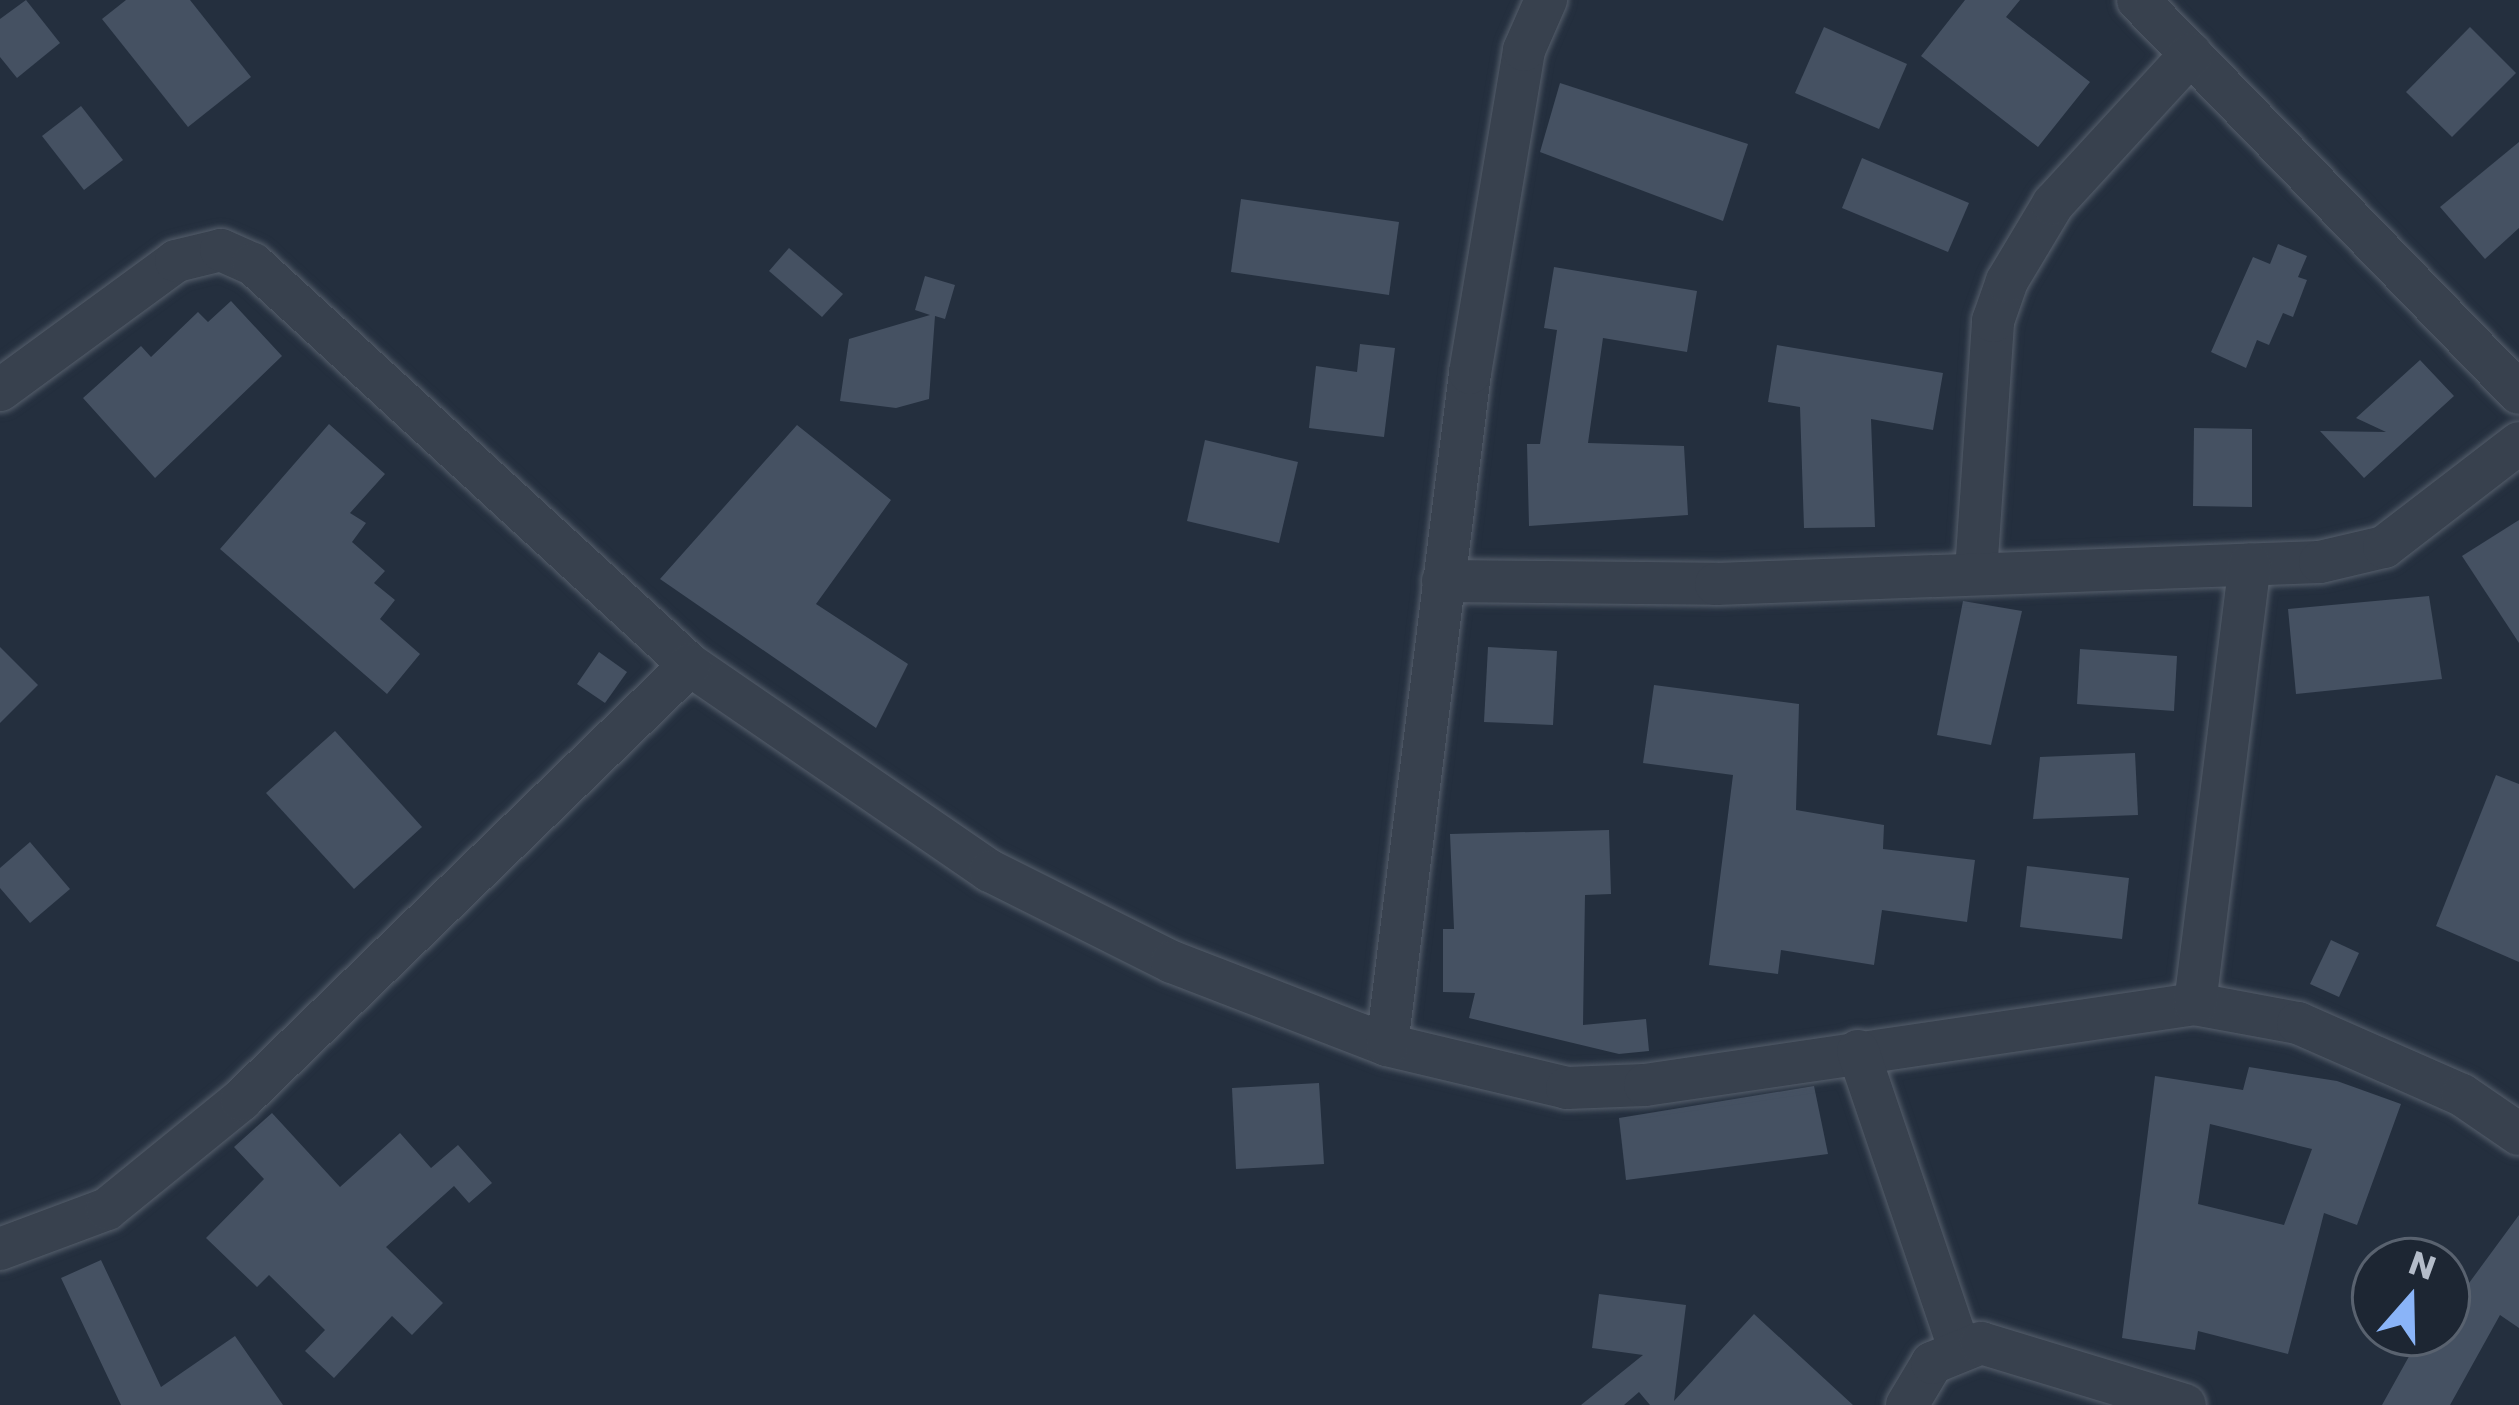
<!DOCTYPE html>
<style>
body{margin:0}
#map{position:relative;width:2519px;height:1405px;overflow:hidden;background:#242f3e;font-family:Poppins,sans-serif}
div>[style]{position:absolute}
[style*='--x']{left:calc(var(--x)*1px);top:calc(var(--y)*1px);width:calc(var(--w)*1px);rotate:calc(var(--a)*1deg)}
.building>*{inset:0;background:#455162}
.roads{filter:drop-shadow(0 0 3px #565f6c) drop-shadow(0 0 3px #565f6c)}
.street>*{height:42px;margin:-21px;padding:0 21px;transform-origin:21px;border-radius:21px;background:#38414e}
span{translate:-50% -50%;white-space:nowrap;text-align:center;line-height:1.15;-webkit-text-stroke:9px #1d2633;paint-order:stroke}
.north{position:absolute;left:2351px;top:1237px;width:120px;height:120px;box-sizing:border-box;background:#1d2633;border:3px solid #59626f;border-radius:50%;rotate:20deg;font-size:33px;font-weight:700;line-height:48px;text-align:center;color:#b4bcc9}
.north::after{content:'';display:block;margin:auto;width:42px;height:54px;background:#8ab4f8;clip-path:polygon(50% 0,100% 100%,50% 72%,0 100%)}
</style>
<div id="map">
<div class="building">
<i style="clip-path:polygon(26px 0,60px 43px,17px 78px,0 57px,0 19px)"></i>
<i style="clip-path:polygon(126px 0,190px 0,251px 77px,188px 127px,102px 19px)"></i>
<i style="clip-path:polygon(1965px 0,2020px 0,2006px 17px,2090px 82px,2038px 147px,1921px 56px)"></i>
<i style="clip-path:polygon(1824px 27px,1907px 64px,1879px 129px,1795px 93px)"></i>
<i style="clip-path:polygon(2470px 27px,2516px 73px,2452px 137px,2406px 92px)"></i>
<i style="clip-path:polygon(1560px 83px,1748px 144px,1723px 221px,1540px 152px)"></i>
<i style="clip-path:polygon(81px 106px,123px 160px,84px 190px,42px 136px)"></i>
<i style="clip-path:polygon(2519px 142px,2519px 228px,2485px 259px,2440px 207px)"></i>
<i style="clip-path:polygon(1862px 158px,1969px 203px,1948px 252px,1842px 208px)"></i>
<i style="clip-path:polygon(1241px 199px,1399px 222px,1389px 295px,1231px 272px)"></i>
<i style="clip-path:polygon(2278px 244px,2307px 256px,2298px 277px,2307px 280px,2293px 317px,2283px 313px,2269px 345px,2257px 340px,2246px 368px,2211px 352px,2253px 257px,2270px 264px)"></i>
<i style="clip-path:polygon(789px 248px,843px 294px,822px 317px,769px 271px)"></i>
<i style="clip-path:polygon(1554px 267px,1697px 291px,1687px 352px,1603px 338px,1588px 443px,1684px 446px,1688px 515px,1529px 526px,1527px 444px,1540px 444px,1557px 330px,1544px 328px)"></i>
<i style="clip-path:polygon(925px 276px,955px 285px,945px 319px,935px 316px,929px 399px,896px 408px,840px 401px,849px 339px,930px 315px,915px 310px)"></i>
<i style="clip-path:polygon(231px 301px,282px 356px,155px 478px,83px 398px,141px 346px,151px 357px,198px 312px,208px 322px)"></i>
<i style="clip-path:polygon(1360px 344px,1395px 348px,1384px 437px,1309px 428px,1316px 366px,1357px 372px)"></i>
<i style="clip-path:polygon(1777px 345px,1943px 373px,1933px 430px,1871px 419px,1875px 527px,1804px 528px,1800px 407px,1768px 402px)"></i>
<i style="clip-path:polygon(2420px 360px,2454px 396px,2364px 478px,2320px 431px,2386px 432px,2356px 418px)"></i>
<i style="clip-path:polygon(329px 424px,385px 474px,350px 513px,366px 523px,352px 542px,385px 571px,374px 583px,395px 600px,380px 619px,420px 654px,387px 694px,220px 549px)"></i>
<i style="clip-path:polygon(797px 425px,891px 500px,816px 604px,908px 664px,876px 728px,660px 579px)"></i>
<i style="clip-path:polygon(2194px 428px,2252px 429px,2252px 507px,2193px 506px)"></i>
<i style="clip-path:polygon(1205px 440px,1298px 462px,1279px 543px,1187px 521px)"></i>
<i style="clip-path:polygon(2519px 520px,2519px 643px,2462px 556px)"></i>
<i style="clip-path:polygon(2429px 596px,2442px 679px,2296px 694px,2288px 609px)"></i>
<i style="clip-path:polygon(1963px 601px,2022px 611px,1991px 745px,1937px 735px)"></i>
<i style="clip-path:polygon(0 647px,38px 685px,0 723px)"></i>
<i style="clip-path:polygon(1488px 647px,1557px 651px,1553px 725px,1484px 722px)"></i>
<i style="clip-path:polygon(2080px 649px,2177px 656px,2174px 711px,2077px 704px)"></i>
<i style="clip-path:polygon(599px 652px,627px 672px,605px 703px,577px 684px)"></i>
<i style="clip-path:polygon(1654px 685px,1799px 704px,1796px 810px,1884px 825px,1883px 849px,1975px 860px,1967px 922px,1882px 910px,1874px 965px,1781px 950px,1778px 974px,1709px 965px,1733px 775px,1643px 763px)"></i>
<i style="clip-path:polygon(335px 731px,422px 827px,354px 889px,266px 793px)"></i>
<i style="clip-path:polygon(2135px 753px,2138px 815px,2033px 819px,2040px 757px)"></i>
<i style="clip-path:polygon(2496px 775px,2519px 784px,2519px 962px,2436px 926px)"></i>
<i style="clip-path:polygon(1609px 830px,1611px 894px,1585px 895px,1583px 1025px,1646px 1019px,1649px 1051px,1619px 1054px,1469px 1018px,1475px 993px,1443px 992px,1443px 929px,1454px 929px,1450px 834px)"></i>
<i style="clip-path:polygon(30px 842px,70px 889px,30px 923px,0 888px,0 868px)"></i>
<i style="clip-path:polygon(2027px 866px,2129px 878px,2122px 939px,2020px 927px)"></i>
<i style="clip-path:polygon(2331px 940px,2359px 953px,2339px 997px,2310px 984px)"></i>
<i style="clip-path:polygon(evenodd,2249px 1067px,2337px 1081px,2401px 1104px,2357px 1225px,2324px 1213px,2288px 1354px,2198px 1331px,2195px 1350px,2122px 1338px,2155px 1076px,2243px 1090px,2249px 1067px,2210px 1124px,2312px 1149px,2284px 1225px,2198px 1204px,2210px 1124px)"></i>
<i style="clip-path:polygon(1319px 1083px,1324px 1164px,1236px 1169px,1232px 1088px)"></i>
<i style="clip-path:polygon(1814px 1086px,1828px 1154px,1626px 1180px,1619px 1118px)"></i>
<i style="clip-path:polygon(272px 1113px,340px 1187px,400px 1133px,431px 1168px,458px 1145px,492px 1183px,469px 1203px,454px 1186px,386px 1247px,443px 1303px,412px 1335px,392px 1316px,334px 1378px,305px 1351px,325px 1330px,269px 1275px,257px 1287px,206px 1238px,264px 1179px,234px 1147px)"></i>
<i style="clip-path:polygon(2519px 1215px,2519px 1328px,2500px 1315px,2450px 1405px,2382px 1405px,2422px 1333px,2447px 1333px,2447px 1313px)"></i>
<i style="clip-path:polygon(101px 1260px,161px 1387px,235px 1336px,283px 1405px,121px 1405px,61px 1278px)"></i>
<i style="clip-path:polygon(1599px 1294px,1686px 1305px,1674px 1401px,1754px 1314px,1853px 1405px,1650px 1405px,1639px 1392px,1624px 1405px,1581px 1405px,1643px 1355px,1592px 1348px)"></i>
</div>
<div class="roads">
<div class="street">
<i style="--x:2138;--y:0;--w:547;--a:45.89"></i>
<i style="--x:0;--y:390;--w:218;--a:-36.2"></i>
<i style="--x:176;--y:261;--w:46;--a:-13.7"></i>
<i style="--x:221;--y:250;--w:35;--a:24"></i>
<i style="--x:253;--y:264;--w:593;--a:42.54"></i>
<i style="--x:690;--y:665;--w:364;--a:34.5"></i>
<i style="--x:990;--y:871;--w:203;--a:26.6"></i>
<i style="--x:1172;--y:962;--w:230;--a:21.1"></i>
<i style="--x:1387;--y:1045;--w:185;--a:13.4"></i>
<i style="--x:1567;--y:1088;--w:78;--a:-2.2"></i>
<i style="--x:1645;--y:1085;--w:556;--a:-8.38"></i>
<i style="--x:2195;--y:1004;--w:105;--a:10.5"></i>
<i style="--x:2298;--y:1023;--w:179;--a:23.7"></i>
<i style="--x:2462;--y:1095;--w:69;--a:34.4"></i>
<i style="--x:1976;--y:572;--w:252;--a:-86.1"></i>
<i style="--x:1993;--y:321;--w:42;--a:-70.7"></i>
<i style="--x:2007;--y:281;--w:90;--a:-59.1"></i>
<i style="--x:2053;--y:204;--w:204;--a:-47.4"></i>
<i style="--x:1443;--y:581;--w:273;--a:0.6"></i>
<i style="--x:1716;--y:584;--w:604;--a:-2.09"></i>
<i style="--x:2320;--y:562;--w:66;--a:-13.2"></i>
<i style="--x:2384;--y:547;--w:170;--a:-37.6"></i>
<i style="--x:2195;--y:1004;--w:443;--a:-82.9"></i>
<i style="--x:1387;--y:1045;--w:677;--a:-82.96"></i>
<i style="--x:1470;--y:373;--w:327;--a:-80.5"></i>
<i style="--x:1524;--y:50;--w:55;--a:-66.3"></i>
<i style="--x:1858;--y:1051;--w:311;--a:71.2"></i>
<i style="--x:0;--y:1249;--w:114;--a:-20.5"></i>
<i style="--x:107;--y:1209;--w:173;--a:-39.1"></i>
<i style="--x:241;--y:1100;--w:625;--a:-44.09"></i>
<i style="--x:1907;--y:1405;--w:49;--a:-59.2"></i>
<i style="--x:1932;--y:1363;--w:53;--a:-22.2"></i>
<i style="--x:1981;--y:1343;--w:213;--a:16.9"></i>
</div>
</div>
<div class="north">N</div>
</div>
